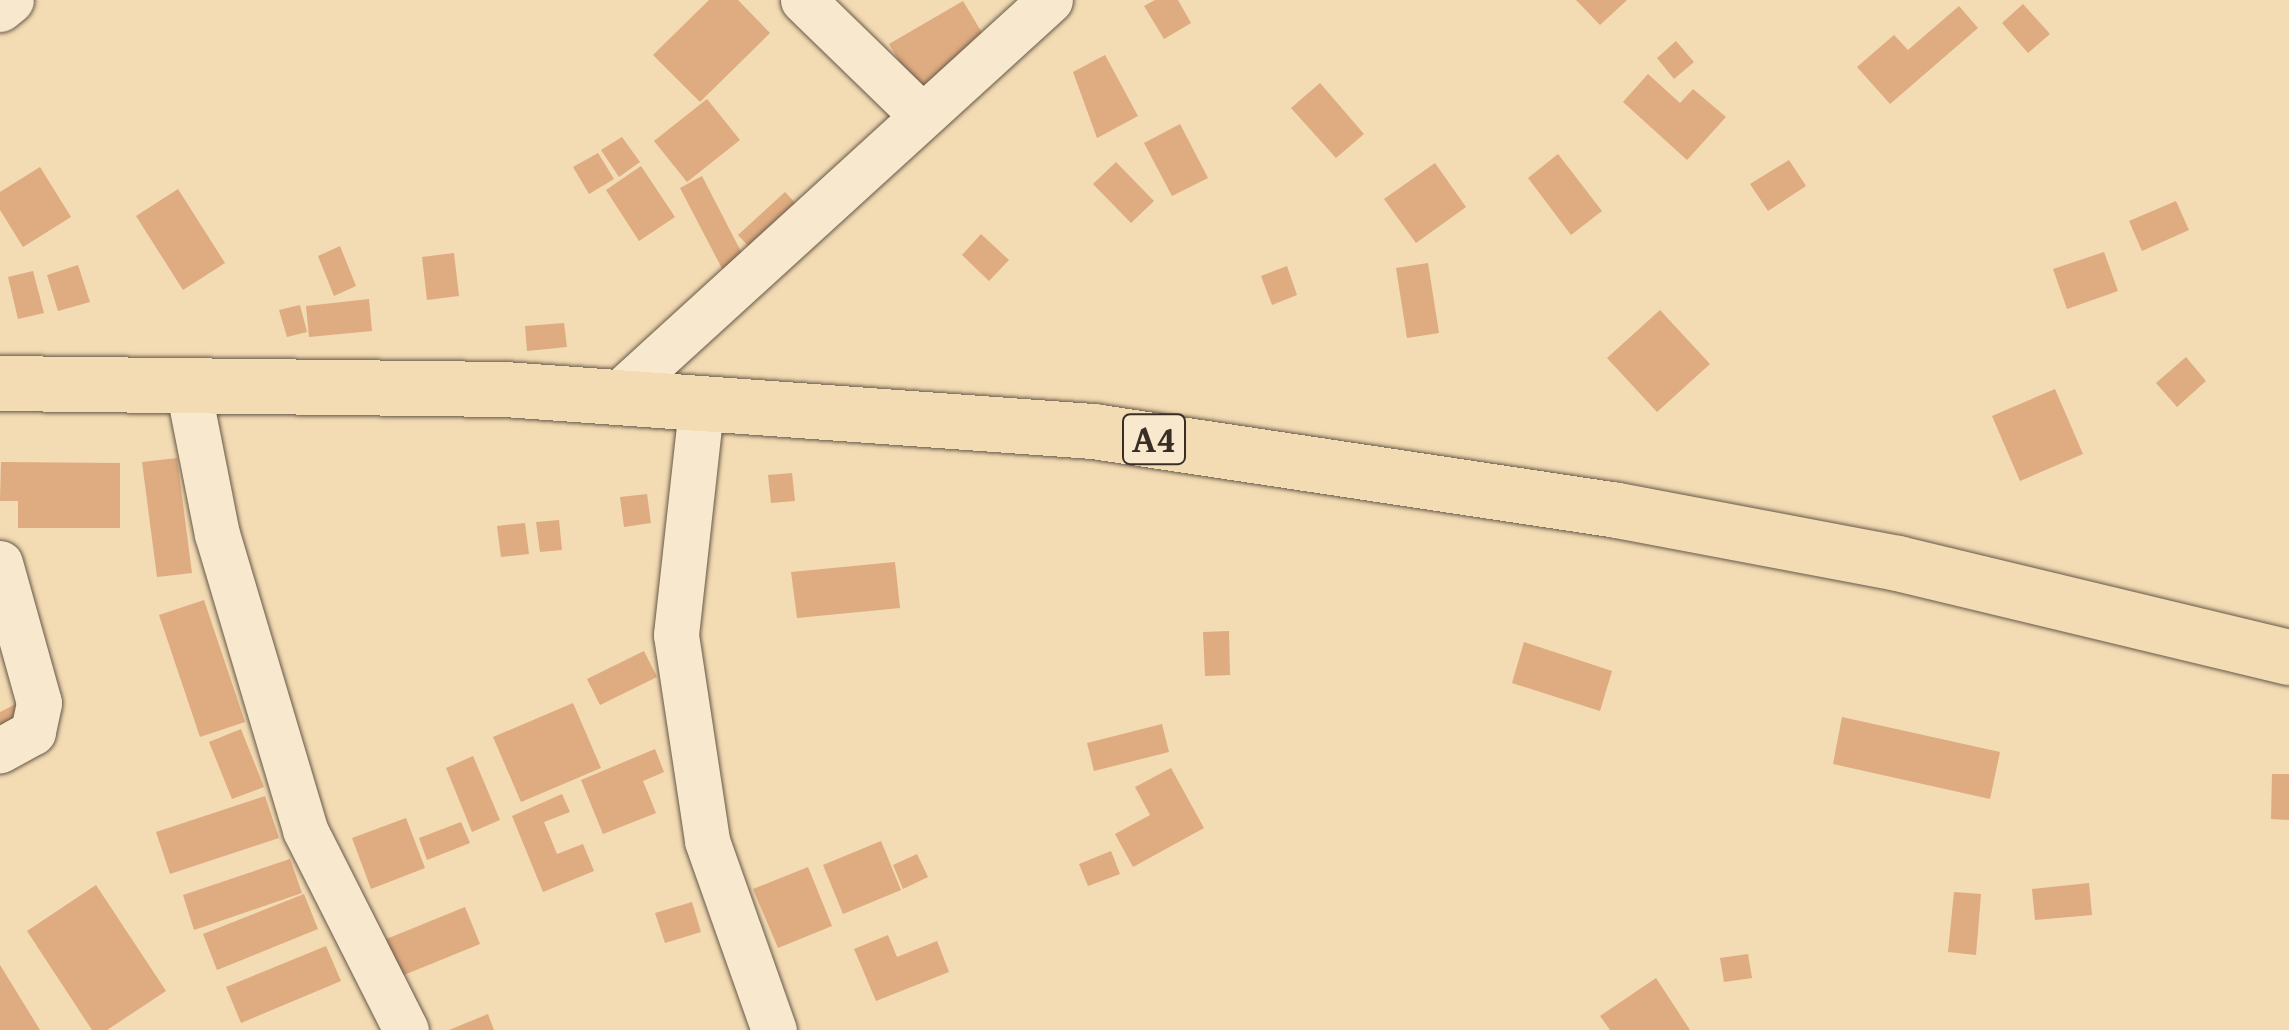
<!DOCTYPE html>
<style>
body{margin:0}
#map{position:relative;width:2289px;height:1030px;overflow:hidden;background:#f3dbb3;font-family:"Gentium Book Plus",serif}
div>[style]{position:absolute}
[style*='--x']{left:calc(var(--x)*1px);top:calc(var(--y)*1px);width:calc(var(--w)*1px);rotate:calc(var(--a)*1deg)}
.building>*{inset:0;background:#dfab80}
.roads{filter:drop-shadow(0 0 2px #675948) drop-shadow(0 0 2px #675948)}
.minor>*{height:45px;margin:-22.5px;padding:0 22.5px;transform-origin:22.5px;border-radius:22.5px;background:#f7e8ce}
.trunk>*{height:55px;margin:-27.5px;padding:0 27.5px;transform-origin:27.5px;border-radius:27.5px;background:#f3dbb3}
span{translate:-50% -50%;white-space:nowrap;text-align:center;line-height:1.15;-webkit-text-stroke:8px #f7e8ce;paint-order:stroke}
.shield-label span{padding:2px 8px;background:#f7e8ce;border:2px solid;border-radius:8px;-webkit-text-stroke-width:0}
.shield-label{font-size:38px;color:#382e24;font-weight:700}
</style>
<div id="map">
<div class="building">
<i style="clip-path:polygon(709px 0,738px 0,770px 33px,700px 102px,653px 55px)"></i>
<i style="clip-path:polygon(1155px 0,1178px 0,1191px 23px,1164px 39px,1144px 6px)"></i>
<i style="clip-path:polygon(1576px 0,1627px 0,1600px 25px)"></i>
<i style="clip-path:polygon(963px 1px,999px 61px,925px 105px,889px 44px)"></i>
<i style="clip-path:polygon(2023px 4px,2050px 34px,2028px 53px,2002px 23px)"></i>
<i style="clip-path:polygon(1959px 6px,1978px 28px,1890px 104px,1857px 67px,1894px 35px,1908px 50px)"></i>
<i style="clip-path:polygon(1676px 41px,1694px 62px,1674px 79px,1657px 58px)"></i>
<i style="clip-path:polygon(1105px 55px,1138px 116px,1097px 138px,1073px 72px)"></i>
<i style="clip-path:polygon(1648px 74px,1680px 103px,1693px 89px,1726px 117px,1687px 160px,1623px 102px)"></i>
<i style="clip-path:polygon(1320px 83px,1364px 134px,1336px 158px,1291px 108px)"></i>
<i style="clip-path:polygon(707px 99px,740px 140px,687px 182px,654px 141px)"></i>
<i style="clip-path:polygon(1180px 124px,1208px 178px,1172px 196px,1144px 143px)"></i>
<i style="clip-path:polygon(622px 137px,640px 162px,619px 177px,601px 150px)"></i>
<i style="clip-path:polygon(598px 153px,614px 179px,589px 194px,573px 167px)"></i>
<i style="clip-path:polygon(1558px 154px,1602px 211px,1571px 235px,1528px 178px)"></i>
<i style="clip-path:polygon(1789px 160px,1806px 186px,1768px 211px,1750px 184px)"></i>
<i style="clip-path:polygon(1116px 162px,1154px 201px,1131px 223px,1093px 184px)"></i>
<i style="clip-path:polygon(1435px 163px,1466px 207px,1416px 243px,1384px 199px)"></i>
<i style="clip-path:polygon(641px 166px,675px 217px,639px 241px,606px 190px)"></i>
<i style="clip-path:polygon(40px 167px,71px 217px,23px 247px,0 210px,0 192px)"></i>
<i style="clip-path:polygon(702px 176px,750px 269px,728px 280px,680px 188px)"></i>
<i style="clip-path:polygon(178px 189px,225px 263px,183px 290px,136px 216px)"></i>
<i style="clip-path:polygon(785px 192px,813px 222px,766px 265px,738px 235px)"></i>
<i style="clip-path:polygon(2176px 201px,2189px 230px,2142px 251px,2129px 221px)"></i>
<i style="clip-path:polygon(981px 234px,1009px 260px,989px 281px,962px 255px)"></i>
<i style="clip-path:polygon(340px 246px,356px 286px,334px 296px,318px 256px)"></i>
<i style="clip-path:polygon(2104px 252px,2118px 291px,2067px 309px,2053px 269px)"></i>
<i style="clip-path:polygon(454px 253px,459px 296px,427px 300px,422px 257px)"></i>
<i style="clip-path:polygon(1428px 263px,1439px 333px,1407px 338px,1396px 268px)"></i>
<i style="clip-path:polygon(78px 265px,90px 302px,58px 311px,47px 275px)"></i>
<i style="clip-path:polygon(1287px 266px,1297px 295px,1272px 305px,1261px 276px)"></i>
<i style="clip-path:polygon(33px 271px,44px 313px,18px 319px,8px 277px)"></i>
<i style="clip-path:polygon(369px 299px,372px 331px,309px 337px,306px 306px)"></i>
<i style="clip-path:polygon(300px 305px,307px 332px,287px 337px,279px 310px)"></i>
<i style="clip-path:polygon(1660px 310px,1710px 364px,1657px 412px,1607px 358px)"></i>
<i style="clip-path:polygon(564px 323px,567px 347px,527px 351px,525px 326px)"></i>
<i style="clip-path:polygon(2186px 357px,2206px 381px,2177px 407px,2156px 383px)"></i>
<i style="clip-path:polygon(2055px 389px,2083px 454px,2020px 481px,1992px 416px)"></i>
<i style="clip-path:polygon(177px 458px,192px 573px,157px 577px,142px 462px)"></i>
<i style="clip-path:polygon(1px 462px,120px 463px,120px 528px,18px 528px,18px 501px,0 501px)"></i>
<i style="clip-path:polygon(792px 473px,795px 501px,771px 503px,768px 475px)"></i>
<i style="clip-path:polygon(647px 494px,651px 523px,624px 527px,620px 497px)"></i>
<i style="clip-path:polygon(559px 520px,562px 550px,540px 552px,536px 522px)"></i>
<i style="clip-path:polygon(525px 523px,529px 554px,501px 557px,497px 526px)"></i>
<i style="clip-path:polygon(895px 562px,900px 608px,797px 618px,791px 572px)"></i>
<i style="clip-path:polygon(204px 600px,245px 722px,200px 737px,159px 615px)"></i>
<i style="clip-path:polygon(1229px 631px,1230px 675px,1205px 676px,1203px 632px)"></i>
<i style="clip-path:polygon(1524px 642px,1612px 671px,1600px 711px,1512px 683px)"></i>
<i style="clip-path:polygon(644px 651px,657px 677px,600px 705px,587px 679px)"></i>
<i style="clip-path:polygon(24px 700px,0 747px,0 712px)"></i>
<i style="clip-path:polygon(573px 703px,601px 768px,521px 802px,493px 737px)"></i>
<i style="clip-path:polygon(1842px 717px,2000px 752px,1990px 799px,1833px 764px)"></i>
<i style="clip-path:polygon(1162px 724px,1169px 752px,1094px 771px,1087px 743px)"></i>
<i style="clip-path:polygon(241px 729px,264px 787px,232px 799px,209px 742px)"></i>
<i style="clip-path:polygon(655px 749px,664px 772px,643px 781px,656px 813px,603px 834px,581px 780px)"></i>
<i style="clip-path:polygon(473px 756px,500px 820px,472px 832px,446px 768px)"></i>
<i style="clip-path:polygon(1171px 768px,1204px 828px,1133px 867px,1115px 834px,1150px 815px,1135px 787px)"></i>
<i style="clip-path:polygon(2272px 774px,2289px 774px,2289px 820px,2271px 819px)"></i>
<i style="clip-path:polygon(562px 794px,570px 812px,544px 822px,557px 854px,583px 844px,594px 871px,543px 892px,512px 816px)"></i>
<i style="clip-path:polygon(265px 796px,279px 838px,170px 874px,156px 832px)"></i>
<i style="clip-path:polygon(406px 818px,425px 868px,371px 889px,352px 838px)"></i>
<i style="clip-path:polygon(461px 822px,470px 843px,427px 860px,419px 838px)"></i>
<i style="clip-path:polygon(881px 841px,901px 890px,843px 914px,823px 865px)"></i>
<i style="clip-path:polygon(1111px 851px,1120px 874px,1088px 886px,1079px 864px)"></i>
<i style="clip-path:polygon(917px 854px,928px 877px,903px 889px,893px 865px)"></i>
<i style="clip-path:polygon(290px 859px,302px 893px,194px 930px,183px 895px)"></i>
<i style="clip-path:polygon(808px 867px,832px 926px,778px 948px,753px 889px)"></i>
<i style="clip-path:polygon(2089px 883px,2092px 915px,2035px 920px,2032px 889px)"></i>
<i style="clip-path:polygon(96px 885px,166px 991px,107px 1030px,92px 1030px,27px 931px)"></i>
<i style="clip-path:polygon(1954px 892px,1981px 894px,1976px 955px,1948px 952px)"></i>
<i style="clip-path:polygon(304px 894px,318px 929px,217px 970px,203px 934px)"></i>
<i style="clip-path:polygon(692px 902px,701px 932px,665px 943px,655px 913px)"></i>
<i style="clip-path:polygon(465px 907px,480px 944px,399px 977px,384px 940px)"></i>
<i style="clip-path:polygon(888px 935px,897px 957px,937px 941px,949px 972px,876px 1001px,854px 949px)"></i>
<i style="clip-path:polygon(326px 946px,341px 981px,241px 1023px,226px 987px)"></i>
<i style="clip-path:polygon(1748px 954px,1752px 978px,1724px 982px,1720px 958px)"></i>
<i style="clip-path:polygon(0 965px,40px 1030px,0 1030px)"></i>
<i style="clip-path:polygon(1656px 978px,1690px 1030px,1610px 1030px,1600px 1016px)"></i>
<i style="clip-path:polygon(488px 1014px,494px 1030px,449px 1030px)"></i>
</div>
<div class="roads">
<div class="minor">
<i style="--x:803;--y:0;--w:162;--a:44.2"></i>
<i style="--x:0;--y:9;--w:14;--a:-39"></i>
<i style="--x:187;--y:383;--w:154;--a:78.8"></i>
<i style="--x:217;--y:534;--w:309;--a:73.4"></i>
<i style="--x:305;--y:830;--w:224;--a:63.2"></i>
<i style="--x:617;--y:395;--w:586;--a:-42.37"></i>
<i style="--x:702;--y:399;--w:237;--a:96.3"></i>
<i style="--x:676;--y:635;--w:208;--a:81.4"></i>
<i style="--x:707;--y:841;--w:201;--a:70.5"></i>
<i style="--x:0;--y:563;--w:145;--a:74.4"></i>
<i style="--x:39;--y:703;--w:30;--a:102"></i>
<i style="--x:33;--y:732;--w:38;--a:151"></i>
</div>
<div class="trunk">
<i style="--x:0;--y:383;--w:504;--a:0.68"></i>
<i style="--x:504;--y:389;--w:590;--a:4.08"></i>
<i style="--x:1093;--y:431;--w:530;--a:8.57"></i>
<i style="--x:1617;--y:510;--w:285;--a:10.7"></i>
<i style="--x:1897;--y:563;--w:403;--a:13.5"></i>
</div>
</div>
<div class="shield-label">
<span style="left:1154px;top:439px">A4</span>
</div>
</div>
